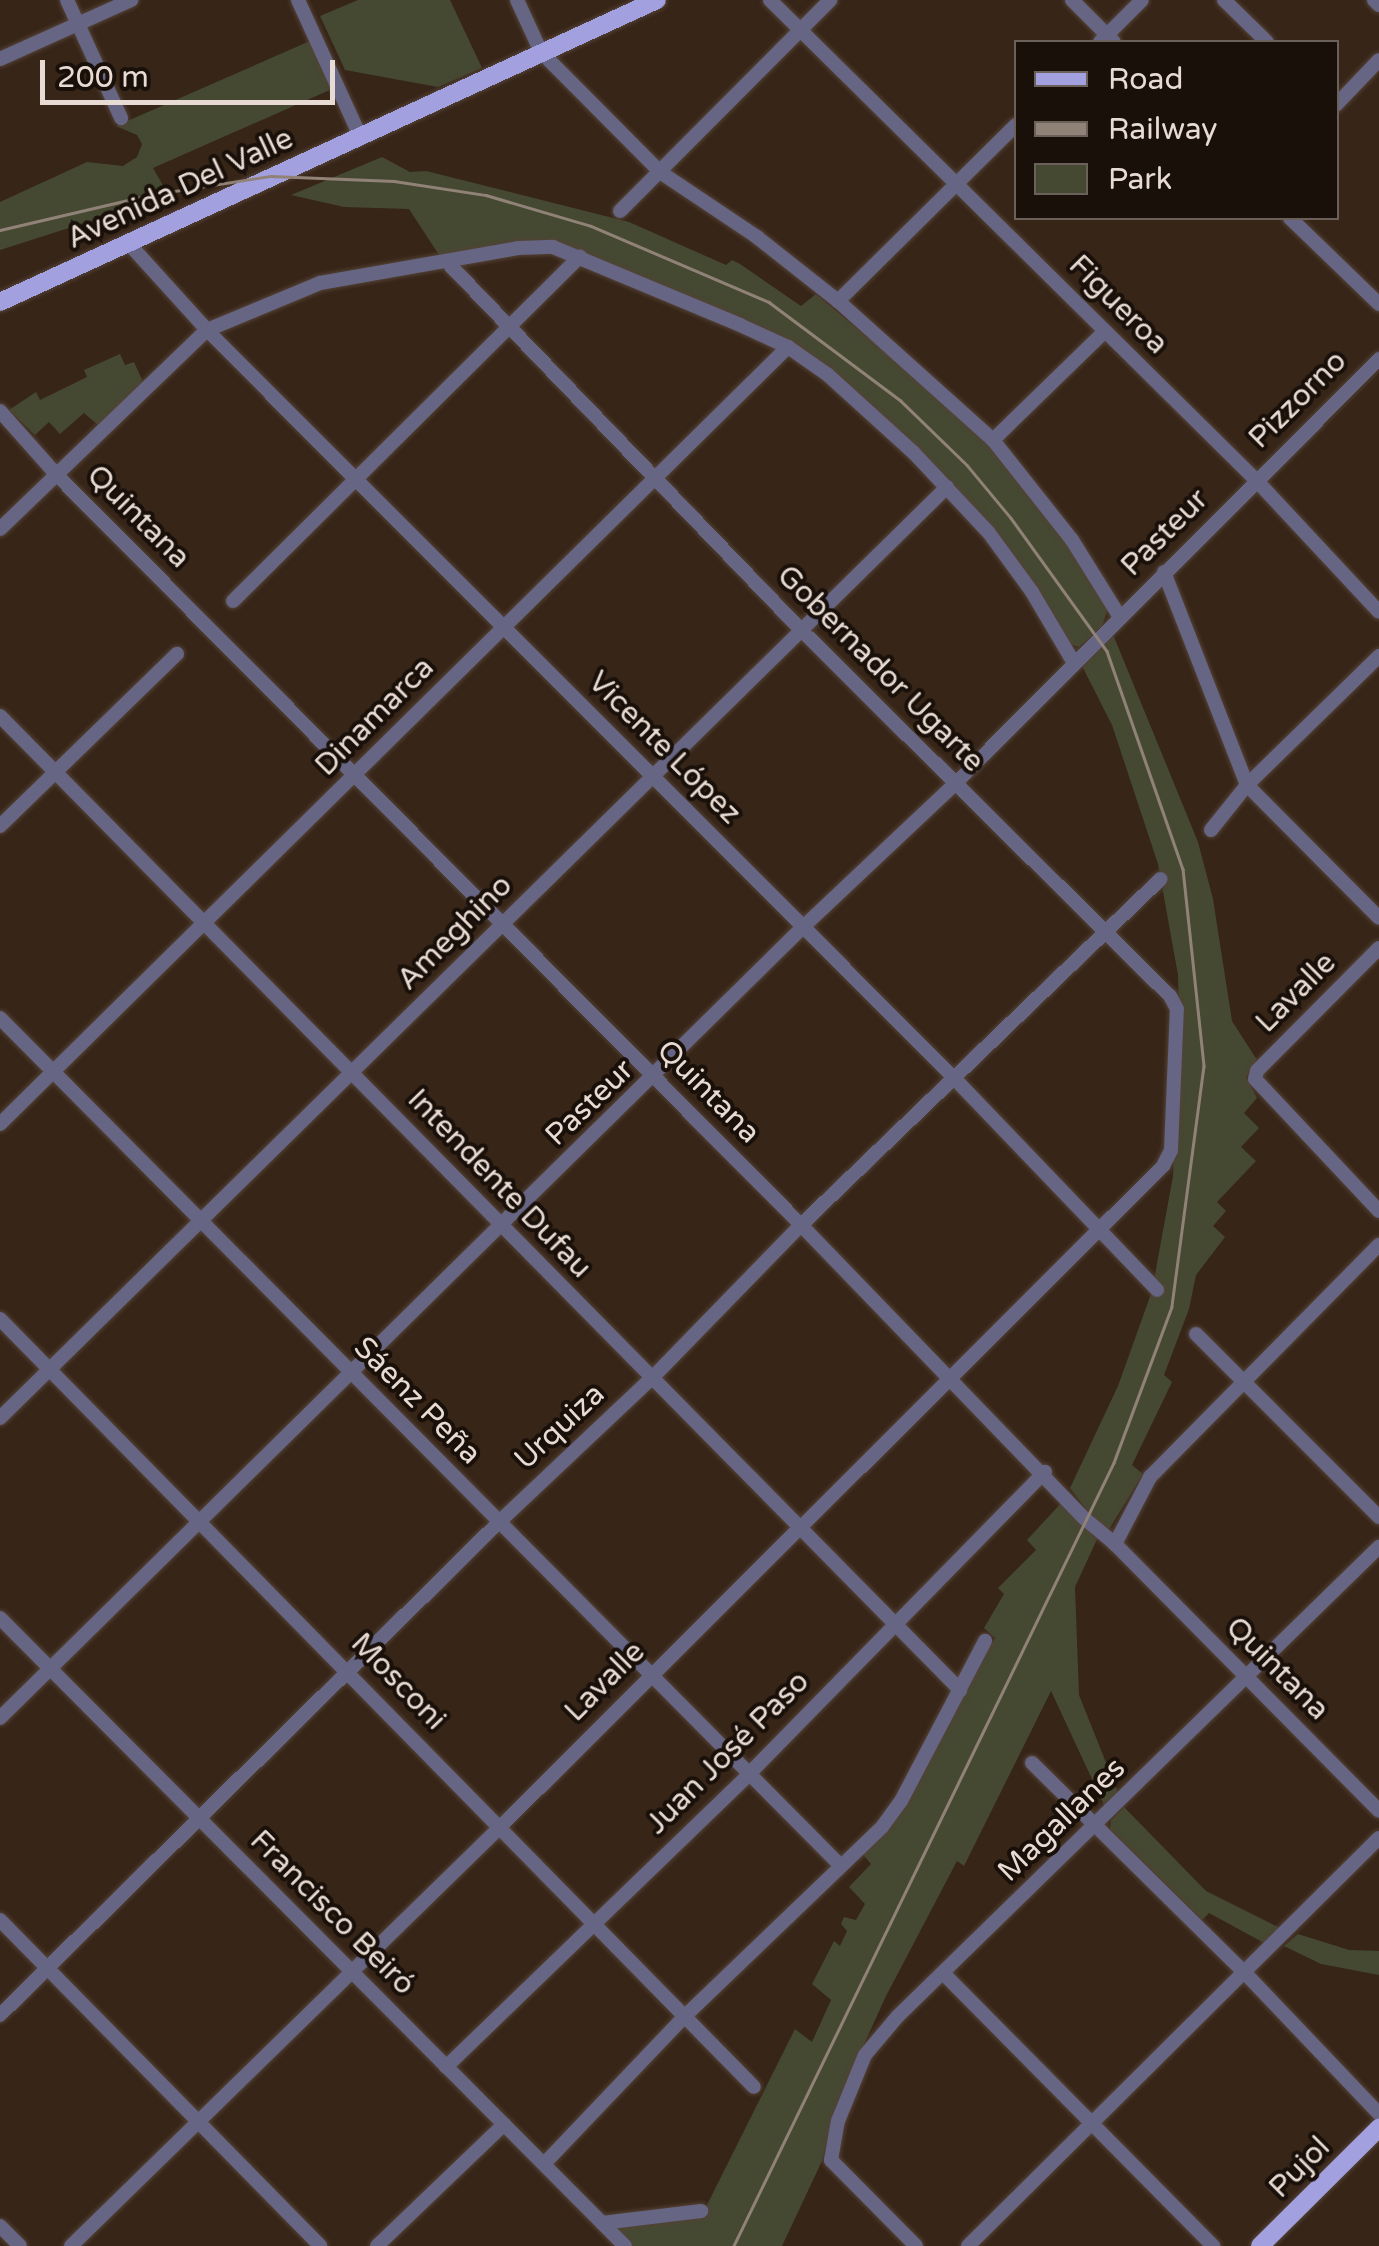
<!DOCTYPE html>
<meta charset="utf-8">
<style>
body{margin:0}
#map{position:relative;width:1379px;height:2246px;overflow:hidden;background:#372518;font-family:"Varela Round",sans-serif}
div>[style]{position:absolute}
[style*='--x']{left:calc(var(--x)*1px);top:calc(var(--y)*1px);width:calc(var(--w)*1px);rotate:calc(var(--a)*1deg)}
.green>*{inset:0;background:#454932}
.roads{filter:drop-shadow(0 0 2px #534236) drop-shadow(0 0 2px #534236)}
.minor>*{height:14px;margin:-7px;padding:0 7px;transform-origin:7px;border-radius:7px;background:#666583}
.major>*{height:18px;margin:-9px;padding:0 9px;transform-origin:9px;border-radius:9px;background:#a2a0de}
.rail>*{height:2.5px;margin:-1.25px;padding:0 1.25px;transform-origin:1.25px;border-radius:1.25px;background:#918277}
span{translate:-50% -50%;white-space:nowrap;text-align:center;line-height:1.15;-webkit-text-stroke:8px #19100a;paint-order:stroke}
.street-label{font-size:30px;color:#e8dbd3}
.legend{position:absolute;left:1014px;top:40px;width:325px;height:180px;box-sizing:border-box;background:#19100a;border:2px solid #6c615a;margin:0;padding:12px 18px;list-style:none;font-size:30px;color:#e8dbd3}
.legend li{display:flex;align-items:center;gap:20px;height:50px}
.legend b{width:50px;border:2px solid #6c615a}
.scale{position:absolute;left:40px;top:60px;width:295px;height:45px;box-sizing:border-box;border:5px solid #e8dbd3;border-top:0;padding-left:12px;font-size:30px;line-height:35px;white-space:nowrap;color:#e8dbd3;-webkit-text-stroke:8px #19100a;paint-order:stroke}
</style>
<div id="map">
<div class="green">
<i style="clip-path:polygon(358px 0,450px 0,482px 68px,438px 87px,345px 70px,320px 16px)"></i>
<i style="clip-path:polygon(310px 41px,332px 89px,153px 168px,169px 196px,0 250px,0 202px,87px 162px,123px 166px,137px 157px,142px 144px,137px 135px,116px 126px)"></i>
<i style="clip-path:polygon(382px 157px,410px 172px,426px 171px,629px 222px,726px 265px,732px 260px,740px 264px,801px 306px,816px 294px,981px 433px,1068px 541px,1109px 606px,1102px 626px,1079px 647px,1069px 644px,996px 534px,827px 371px,556px 241px,441px 258px,409px 209px,344px 207px,291px 195px)"></i>
<i style="clip-path:polygon(120px 354px,125px 365px,134px 362px,143px 382px,99px 426px,84px 413px,60px 434px,49px 422px,35px 435px,9px 410px,36px 392px,40px 400px,87px 377px,84px 370px)"></i>
<i style="clip-path:polygon(1112px 632px,1198px 842px,1213px 899px,1232px 1021px,1257px 1060px,1246px 1077px,1257px 1098px,1244px 1113px,1259px 1128px,1241px 1147px,1256px 1161px,1217px 1202px,1226px 1211px,1213px 1226px,1225px 1237px,1196px 1275px,1189px 1309px,1164px 1375px,1172px 1382px,1132px 1465px,1143px 1474px,1108px 1531px,1102px 1530px,1070px 1488px,1118px 1386px,1152px 1291px,1173px 1176px,1179px 1009px,1178px 975px,1158px 864px,1112px 725px,1080px 662px)"></i>
<i style="clip-path:polygon(1063px 1501px,1098px 1537px,1075px 1587px,1079px 1695px,1119px 1795px,1106px 1809px,1051px 1691px,964px 1866px,957px 1861px,886px 1996px,836px 2106px,822px 2161px,782px 2246px,631px 2246px,617px 2230px,622px 2225px,702px 2215px,795px 2029px,812px 2042px,831px 2000px,812px 1984px,834px 1941px,840px 1946px,847px 1931px,841px 1924px,844px 1917px,856px 1920px,865px 1904px,849px 1887px,871px 1864px,860px 1851px,961px 1698px,995px 1638px,984px 1628px,1004px 1594px,998px 1588px,1036px 1550px,1027px 1540px)"></i>
<i style="clip-path:polygon(1124px 1807px,1206px 1891px,1282px 1929px,1266px 1944px,1209px 1913px,1202px 1920px,1110px 1829px,1111px 1820px)"></i>
<i style="clip-path:polygon(1298px 1934px,1349px 1950px,1379px 1951px,1379px 1975px,1321px 1964px,1284px 1946px)"></i>
</div>
<div class="roads">
<div class="minor">
<i style="--x:67;--y:0;--w:130;--a:65.4"></i>
<i style="--x:298;--y:0;--w:149;--a:65.5"></i>
<i style="--x:517;--y:0;--w:57;--a:65.2"></i>
<i style="--x:541;--y:52;--w:169;--a:45.2"></i>
<i style="--x:660;--y:172;--w:117;--a:33.8"></i>
<i style="--x:757;--y:237;--w:103;--a:38.3"></i>
<i style="--x:838;--y:301;--w:208;--a:41.9"></i>
<i style="--x:993;--y:440;--w:127;--a:51.7"></i>
<i style="--x:1072;--y:540;--w:91;--a:58.1"></i>
<i style="--x:770;--y:0;--w:683;--a:44.64"></i>
<i style="--x:1256;--y:480;--w:180;--a:47"></i>
<i style="--x:1072;--y:0;--w:59;--a:45"></i>
<i style="--x:1224;--y:0;--w:60;--a:44.3"></i>
<i style="--x:1374;--y:0;--w:7;--a:45"></i>
<i style="--x:1100;--y:42;--w:59;--a:-45"></i>
<i style="--x:0;--y:59;--w:144;--a:-24.2"></i>
<i style="--x:1336;--y:105;--w:62;--a:-46.3"></i>
<i style="--x:620;--y:211;--w:298;--a:-45.1"></i>
<i style="--x:1290;--y:218;--w:124;--a:44"></i>
<i style="--x:130;--y:245;--w:115;--a:47.8"></i>
<i style="--x:207;--y:330;--w:1056;--a:45.04"></i>
<i style="--x:953;--y:1077;--w:295;--a:46.2"></i>
<i style="--x:838;--y:301;--w:250;--a:-44.7"></i>
<i style="--x:0;--y:411;--w:84;--a:48.4"></i>
<i style="--x:56;--y:474;--w:1058;--a:45.23"></i>
<i style="--x:801;--y:1225;--w:407;--a:46"></i>
<i style="--x:1084;--y:1518;--w:40;--a:40"></i>
<i style="--x:1115;--y:1544;--w:375;--a:45.3"></i>
<i style="--x:993;--y:440;--w:156;--a:-44.2"></i>
<i style="--x:0;--y:529;--w:287;--a:-43.9"></i>
<i style="--x:207;--y:330;--w:122;--a:-22.6"></i>
<i style="--x:320;--y:283;--w:201;--a:-10"></i>
<i style="--x:518;--y:248;--w:35;--a:-2"></i>
<i style="--x:553;--y:247;--w:203;--a:22.6"></i>
<i style="--x:740;--y:325;--w:53;--a:24.6"></i>
<i style="--x:788;--y:347;--w:49;--a:35"></i>
<i style="--x:828;--y:375;--w:115;--a:42.2"></i>
<i style="--x:913;--y:452;--w:111;--a:46.8"></i>
<i style="--x:989;--y:533;--w:73;--a:53.9"></i>
<i style="--x:1032;--y:592;--w:82;--a:59.4"></i>
<i style="--x:1164;--y:572;--w:229;--a:68.7"></i>
<i style="--x:1247;--y:785;--w:187;--a:45.2"></i>
<i style="--x:233;--y:601;--w:489;--a:-44.8"></i>
<i style="--x:0;--y:716;--w:1368;--a:45.41"></i>
<i style="--x:0;--y:826;--w:247;--a:-44.2"></i>
<i style="--x:1211;--y:830;--w:58;--a:-51.3"></i>
<i style="--x:1247;--y:785;--w:185;--a:-44.3"></i>
<i style="--x:1379;--y:948;--w:173;--a:134.8"></i>
<i style="--x:1257;--y:1071;--w:8;--a:104"></i>
<i style="--x:1255;--y:1079;--w:181;--a:46.8"></i>
<i style="--x:0;--y:1018;--w:1193;--a:45.24"></i>
<i style="--x:0;--y:1124;--w:1107;--a:-44.6"></i>
<i style="--x:0;--y:1319;--w:1076;--a:45.53"></i>
<i style="--x:1196;--y:1334;--w:259;--a:45"></i>
<i style="--x:0;--y:1418;--w:1328;--a:-44.51"></i>
<i style="--x:1115;--y:1544;--w:76;--a:-62.4"></i>
<i style="--x:1150;--y:1477;--w:326;--a:-45.4"></i>
<i style="--x:0;--y:1618;--w:886;--a:45.14"></i>
<i style="--x:0;--y:1718;--w:1126;--a:-44.57"></i>
<i style="--x:802;--y:928;--w:212;--a:-43.3"></i>
<i style="--x:956;--y:783;--w:599;--a:-45.07"></i>
<i style="--x:1032;--y:1763;--w:298;--a:44.6"></i>
<i style="--x:1244;--y:1972;--w:196;--a:46.4"></i>
<i style="--x:0;--y:1920;--w:457;--a:45.5"></i>
<i style="--x:944;--y:1974;--w:383;--a:45.3"></i>
<i style="--x:0;--y:2015;--w:701;--a:-44.65"></i>
<i style="--x:499;--y:1522;--w:210;--a:-43.3"></i>
<i style="--x:652;--y:1378;--w:214;--a:-45.8"></i>
<i style="--x:801;--y:1225;--w:499;--a:-43.9"></i>
<i style="--x:446;--y:2067;--w:419;--a:-44"></i>
<i style="--x:747;--y:1776;--w:426;--a:-45.6"></i>
<i style="--x:544;--y:2164;--w:204;--a:-46.4"></i>
<i style="--x:685;--y:2016;--w:273;--a:-43.8"></i>
<i style="--x:882;--y:1827;--w:32;--a:-54"></i>
<i style="--x:901;--y:1801;--w:181;--a:-62.3"></i>
<i style="--x:602;--y:2223;--w:100;--a:-6.9"></i>
<i style="--x:0;--y:2226;--w:28;--a:45"></i>
<i style="--x:71;--y:2246;--w:598;--a:-44.32"></i>
<i style="--x:499;--y:1828;--w:938;--a:-44.91"></i>
<i style="--x:1163;--y:1166;--w:18;--a:-63"></i>
<i style="--x:1171;--y:1150;--w:141;--a:-87.6"></i>
<i style="--x:1177;--y:1009;--w:15;--a:-118"></i>
<i style="--x:1170;--y:996;--w:518;--a:-135.23"></i>
<i style="--x:802;--y:631;--w:511;--a:-133.89"></i>
<i style="--x:377;--y:2246;--w:176;--a:-43.8"></i>
<i style="--x:916;--y:2246;--w:121;--a:-134.7"></i>
<i style="--x:831;--y:2160;--w:40;--a:-80"></i>
<i style="--x:838;--y:2121;--w:71;--a:-67.8"></i>
<i style="--x:865;--y:2055;--w:51;--a:-49.8"></i>
<i style="--x:898;--y:2016;--w:672;--a:-44.28"></i>
<i style="--x:968;--y:2246;--w:579;--a:-44.79"></i>
</div>
<div class="major">
<i style="--x:0;--y:302;--w:723;--a:-24.69"></i>
<i style="--x:1260;--y:2246;--w:168;--a:-44.8"></i>
</div>
</div>
<div class="rail">
<i style="--x:0;--y:230;--w:153;--a:-13.2"></i>
<i style="--x:149;--y:195;--w:123;--a:-8.9"></i>
<i style="--x:271;--y:176;--w:123;--a:2.3"></i>
<i style="--x:394;--y:181;--w:93;--a:8.7"></i>
<i style="--x:486;--y:195;--w:109;--a:16.4"></i>
<i style="--x:591;--y:226;--w:194;--a:23.1"></i>
<i style="--x:769;--y:302;--w:164;--a:36.8"></i>
<i style="--x:900;--y:400;--w:93;--a:44.1"></i>
<i style="--x:967;--y:465;--w:69;--a:50.3"></i>
<i style="--x:1011;--y:518;--w:164;--a:54.2"></i>
<i style="--x:1107;--y:651;--w:231;--a:70.8"></i>
<i style="--x:1183;--y:869;--w:198;--a:83.9"></i>
<i style="--x:1204;--y:1066;--w:243;--a:97.6"></i>
<i style="--x:1172;--y:1307;--w:166;--a:110.4"></i>
<i style="--x:1114;--y:1463;--w:870;--a:115.89"></i>
</div>
<div class="street-label">
<span style="left:180px;top:189px;rotate:-25deg">Avenida Del Valle</span>
<span style="left:1118px;top:305px;rotate:45deg">Figueroa</span>
<span style="left:1298px;top:400px;rotate:-45deg">Pizzorno</span>
<span style="left:138px;top:517px;rotate:45deg">Quintana</span>
<span style="left:1165px;top:533px;rotate:-45deg">Pasteur</span>
<span style="left:880px;top:669px;rotate:45deg">Gobernador Ugarte</span>
<span style="left:375px;top:717px;rotate:-45deg">Dinamarca</span>
<span style="left:664px;top:748px;rotate:45deg">Vicente López</span>
<span style="left:455px;top:933px;rotate:-45deg">Ameghino</span>
<span style="left:1296px;top:993px;rotate:-45deg">Lavalle</span>
<span style="left:708px;top:1092px;rotate:45deg">Quintana</span>
<span style="left:590px;top:1103px;rotate:-44deg">Pasteur</span>
<span style="left:499px;top:1184px;rotate:46deg">Intendente Dufau</span>
<span style="left:417px;top:1401px;rotate:45deg">Sáenz Peña</span>
<span style="left:560px;top:1427px;rotate:-43deg">Urquiza</span>
<span style="left:1277px;top:1669px;rotate:45deg">Quintana</span>
<span style="left:398px;top:1682px;rotate:46deg">Mosconi</span>
<span style="left:605px;top:1682px;rotate:-45deg">Lavalle</span>
<span style="left:728px;top:1753px;rotate:-45deg">Juan José Paso</span>
<span style="left:1062px;top:1820px;rotate:-44deg">Magallanes</span>
<span style="left:332px;top:1913px;rotate:45deg">Francisco Beiró</span>
<span style="left:1300px;top:2168px;rotate:-45deg">Pujol</span>
</div>
<ul class="legend">
<li><b style="height:12px;background:#a2a0de"></b>Road</li>
<li><b style="height:12px;background:#918277"></b>Railway</li>
<li><b style="height:28px;background:#454932"></b>Park</li>
</ul>
<div class="scale">200 m</div>
</div>
